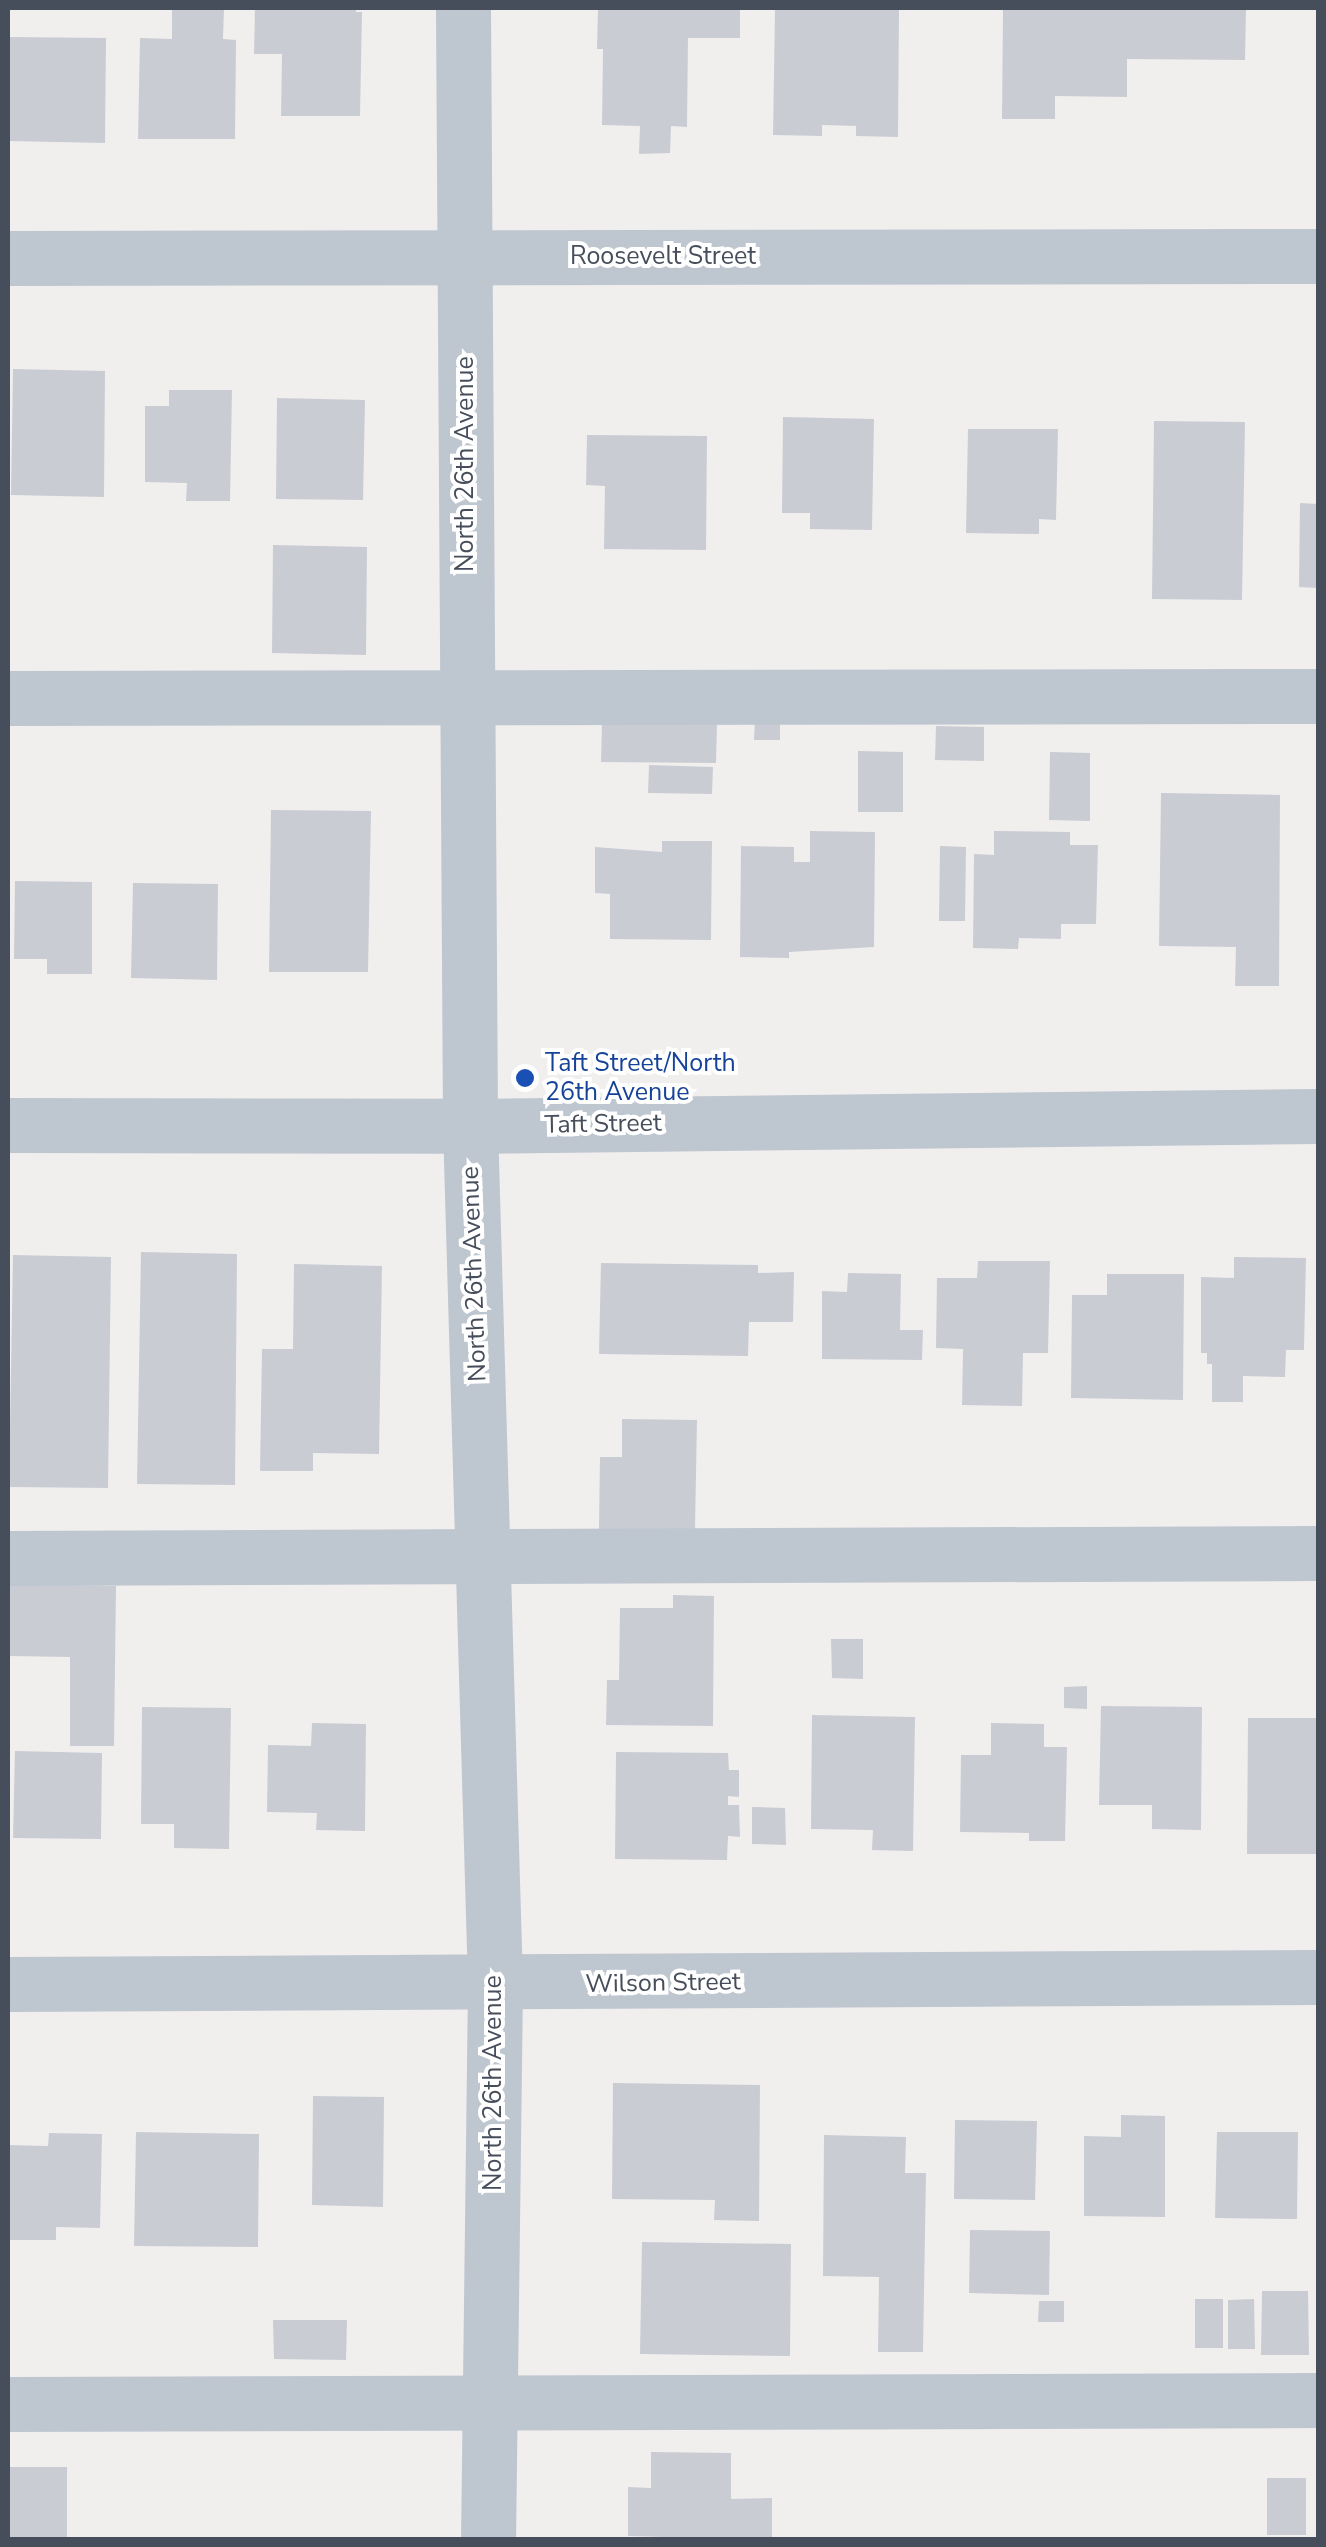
<!DOCTYPE html>
<style>
body{margin:0}
#map{position:relative;width:1326px;height:2547px;overflow:hidden;background:#f1eeee;font-family:"Nunito Sans",sans-serif}
div>[style]{position:absolute}
[style*='--x']{left:calc(var(--x)*1px);top:calc(var(--y)*1px);width:calc(var(--w)*1px);rotate:calc(var(--a)*1deg)}
.building>*{inset:0;background:#caccd4}
.minor>*{height:55px;margin:-27.5px;padding:0 27.5px;transform-origin:27.5px;border-radius:27.5px;background:#bec6d0}
.dots>*{width:28px;height:28px;translate:-50% -50%;box-sizing:border-box;border:5px solid #fff;border-radius:50%}
span{translate:-50% -50%;white-space:nowrap;text-align:center;line-height:1.15;-webkit-text-stroke:8px #fff;paint-order:stroke}
.street-label{font-size:25px;color:#464e5b}
.transit-label{font-size:25px;color:#164399}
.left{translate:0 -50%;text-align:left}
.frame{position:absolute;inset:0;border:10px solid #464e5b;pointer-events:none}
</style>
<div id="map">
<div class="building">
<i style="clip-path:polygon(172px 8px,224px 8px,223px 39px,236px 40px,235px 139px,138px 139px,140px 38px,172px 39px)"></i>
<i style="clip-path:polygon(255px 8px,356px 8px,356px 12px,362px 12px,360px 116px,281px 116px,282px 54px,254px 54px)"></i>
<i style="clip-path:polygon(598px 8px,740px 8px,740px 38px,688px 38px,687px 127px,671px 126px,670px 153px,639px 154px,640px 126px,602px 125px,603px 49px,597px 49px)"></i>
<i style="clip-path:polygon(775px 8px,899px 8px,898px 137px,856px 136px,856px 126px,822px 125px,822px 136px,773px 135px)"></i>
<i style="clip-path:polygon(1003px 8px,1246px 8px,1245px 60px,1127px 59px,1127px 97px,1055px 96px,1055px 119px,1002px 119px)"></i>
<i style="clip-path:polygon(8px 37px,106px 38px,105px 143px,8px 141px)"></i>
<i style="clip-path:polygon(13px 369px,105px 371px,104px 497px,11px 495px)"></i>
<i style="clip-path:polygon(169px 390px,232px 390px,230px 501px,186px 501px,187px 483px,145px 482px,145px 406px,169px 406px)"></i>
<i style="clip-path:polygon(277px 398px,365px 400px,363px 500px,276px 499px)"></i>
<i style="clip-path:polygon(783px 417px,874px 419px,872px 530px,810px 529px,810px 513px,782px 513px)"></i>
<i style="clip-path:polygon(1154px 421px,1245px 422px,1242px 600px,1152px 599px)"></i>
<i style="clip-path:polygon(968px 429px,1058px 429px,1056px 520px,1039px 519px,1039px 534px,966px 533px)"></i>
<i style="clip-path:polygon(587px 435px,707px 436px,706px 550px,604px 549px,605px 486px,586px 485px)"></i>
<i style="clip-path:polygon(1300px 503px,1318px 504px,1318px 588px,1299px 587px)"></i>
<i style="clip-path:polygon(273px 545px,367px 547px,366px 655px,272px 653px)"></i>
<i style="clip-path:polygon(755px 719px,780px 720px,780px 740px,754px 740px)"></i>
<i style="clip-path:polygon(602px 722px,717px 723px,716px 763px,601px 762px)"></i>
<i style="clip-path:polygon(936px 726px,984px 727px,984px 761px,935px 760px)"></i>
<i style="clip-path:polygon(858px 751px,903px 752px,903px 812px,858px 812px)"></i>
<i style="clip-path:polygon(1050px 752px,1090px 753px,1090px 821px,1049px 820px)"></i>
<i style="clip-path:polygon(649px 765px,713px 767px,712px 794px,648px 793px)"></i>
<i style="clip-path:polygon(1161px 793px,1280px 795px,1279px 986px,1235px 986px,1236px 947px,1159px 946px)"></i>
<i style="clip-path:polygon(271px 810px,371px 811px,368px 972px,269px 972px)"></i>
<i style="clip-path:polygon(810px 831px,875px 832px,874px 947px,789px 952px,789px 958px,740px 957px,741px 846px,794px 847px,794px 862px,810px 862px)"></i>
<i style="clip-path:polygon(994px 831px,1070px 832px,1070px 845px,1098px 845px,1096px 924px,1061px 924px,1061px 939px,1019px 938px,1018px 949px,973px 948px,974px 854px,994px 855px)"></i>
<i style="clip-path:polygon(662px 841px,712px 841px,711px 940px,610px 939px,610px 894px,595px 893px,595px 847px,662px 852px)"></i>
<i style="clip-path:polygon(940px 846px,966px 847px,965px 921px,939px 921px)"></i>
<i style="clip-path:polygon(15px 881px,92px 882px,92px 974px,47px 974px,47px 959px,14px 959px)"></i>
<i style="clip-path:polygon(133px 883px,218px 884px,217px 980px,131px 978px)"></i>
<i style="clip-path:polygon(141px 1252px,237px 1254px,235px 1485px,137px 1484px)"></i>
<i style="clip-path:polygon(13px 1255px,111px 1257px,108px 1488px,9px 1487px)"></i>
<i style="clip-path:polygon(1234px 1257px,1306px 1258px,1304px 1350px,1286px 1350px,1285px 1377px,1243px 1376px,1243px 1402px,1212px 1402px,1212px 1364px,1207px 1364px,1207px 1353px,1201px 1353px,1201px 1277px,1234px 1278px)"></i>
<i style="clip-path:polygon(978px 1261px,1050px 1261px,1048px 1353px,1023px 1353px,1022px 1406px,962px 1405px,963px 1349px,936px 1348px,937px 1278px,977px 1278px)"></i>
<i style="clip-path:polygon(601px 1263px,758px 1265px,758px 1273px,794px 1272px,793px 1322px,749px 1322px,748px 1356px,599px 1354px)"></i>
<i style="clip-path:polygon(294px 1264px,382px 1266px,379px 1454px,313px 1453px,313px 1471px,260px 1471px,262px 1349px,293px 1349px)"></i>
<i style="clip-path:polygon(848px 1273px,901px 1274px,900px 1330px,923px 1330px,922px 1360px,822px 1359px,822px 1291px,847px 1292px)"></i>
<i style="clip-path:polygon(1107px 1274px,1184px 1274px,1183px 1400px,1071px 1398px,1072px 1295px,1107px 1295px)"></i>
<i style="clip-path:polygon(622px 1419px,697px 1420px,695px 1530px,599px 1529px,600px 1457px,622px 1457px)"></i>
<i style="clip-path:polygon(8px 1584px,116px 1586px,114px 1746px,70px 1746px,70px 1657px,8px 1656px)"></i>
<i style="clip-path:polygon(673px 1595px,714px 1596px,713px 1726px,606px 1725px,607px 1680px,619px 1680px,620px 1608px,673px 1608px)"></i>
<i style="clip-path:polygon(831px 1639px,863px 1639px,863px 1679px,832px 1678px)"></i>
<i style="clip-path:polygon(1087px 1686px,1087px 1709px,1064px 1708px,1064px 1687px)"></i>
<i style="clip-path:polygon(1101px 1706px,1202px 1707px,1201px 1830px,1152px 1829px,1152px 1805px,1099px 1805px)"></i>
<i style="clip-path:polygon(142px 1707px,231px 1708px,229px 1849px,174px 1848px,174px 1824px,141px 1824px)"></i>
<i style="clip-path:polygon(812px 1715px,915px 1717px,913px 1851px,872px 1850px,873px 1830px,811px 1829px)"></i>
<i style="clip-path:polygon(1248px 1718px,1318px 1718px,1318px 1854px,1247px 1854px)"></i>
<i style="clip-path:polygon(312px 1723px,366px 1724px,365px 1831px,316px 1830px,317px 1813px,267px 1812px,268px 1745px,311px 1746px)"></i>
<i style="clip-path:polygon(991px 1723px,1044px 1724px,1044px 1747px,1067px 1747px,1065px 1841px,1029px 1841px,1029px 1833px,960px 1832px,961px 1755px,991px 1755px)"></i>
<i style="clip-path:polygon(15px 1751px,102px 1753px,101px 1839px,13px 1838px)"></i>
<i style="clip-path:polygon(616px 1752px,728px 1753px,729px 1770px,739px 1770px,739px 1797px,728px 1796px,728px 1805px,739px 1805px,740px 1837px,728px 1836px,727px 1860px,615px 1859px)"></i>
<i style="clip-path:polygon(752px 1807px,785px 1808px,786px 1845px,752px 1844px)"></i>
<i style="clip-path:polygon(613px 2083px,760px 2085px,759px 2221px,714px 2220px,715px 2200px,612px 2199px)"></i>
<i style="clip-path:polygon(313px 2096px,384px 2097px,383px 2207px,312px 2205px)"></i>
<i style="clip-path:polygon(1121px 2115px,1165px 2116px,1165px 2217px,1084px 2216px,1084px 2136px,1121px 2137px)"></i>
<i style="clip-path:polygon(955px 2120px,1037px 2121px,1035px 2200px,954px 2199px)"></i>
<i style="clip-path:polygon(136px 2132px,259px 2134px,258px 2247px,134px 2246px)"></i>
<i style="clip-path:polygon(1217px 2132px,1298px 2132px,1297px 2219px,1215px 2218px)"></i>
<i style="clip-path:polygon(49px 2133px,102px 2134px,100px 2228px,56px 2227px,56px 2240px,8px 2240px,8px 2145px,48px 2146px)"></i>
<i style="clip-path:polygon(824px 2135px,906px 2137px,905px 2173px,926px 2173px,923px 2352px,878px 2352px,879px 2277px,823px 2276px)"></i>
<i style="clip-path:polygon(970px 2230px,1050px 2231px,1049px 2295px,969px 2293px)"></i>
<i style="clip-path:polygon(642px 2242px,791px 2244px,790px 2356px,640px 2354px)"></i>
<i style="clip-path:polygon(1262px 2291px,1308px 2291px,1309px 2355px,1261px 2355px)"></i>
<i style="clip-path:polygon(1195px 2299px,1223px 2299px,1223px 2348px,1195px 2348px)"></i>
<i style="clip-path:polygon(1254px 2299px,1255px 2349px,1228px 2349px,1228px 2300px)"></i>
<i style="clip-path:polygon(1039px 2301px,1064px 2301px,1064px 2322px,1038px 2322px)"></i>
<i style="clip-path:polygon(273px 2320px,347px 2320px,346px 2360px,274px 2359px)"></i>
<i style="clip-path:polygon(651px 2452px,731px 2453px,731px 2499px,772px 2498px,772px 2540px,628px 2536px,628px 2487px,651px 2488px)"></i>
<i style="clip-path:polygon(8px 2467px,67px 2467px,67px 2540px,8px 2540px)"></i>
<i style="clip-path:polygon(1267px 2478px,1306px 2478px,1306px 2535px,1267px 2535px)"></i>
</div>
<div class="minor">
<i style="--x:463;--y:8;--w:1118;--a:89.64"></i>
<i style="--x:470;--y:1126;--w:859;--a:88.33"></i>
<i style="--x:495;--y:1985;--w:555;--a:90.72"></i>
<i style="--x:8;--y:258;--w:1310;--a:-0.09"></i>
<i style="--x:8;--y:698;--w:1310;--a:-0.09"></i>
<i style="--x:8;--y:1125;--w:462;--a:0.1"></i>
<i style="--x:470;--y:1126;--w:848;--a:-0.68"></i>
<i style="--x:8;--y:1558;--w:1310;--a:-0.22"></i>
<i style="--x:8;--y:1984;--w:1310;--a:-0.31"></i>
<i style="--x:8;--y:2404;--w:1310;--a:-0.17"></i>
</div>
<div class="dots">
<i style="left:525px;top:1078px;background:#1a4fb4"></i>
</div>
<div class="street-label">
<span style="left:663px;top:256px">Roosevelt Street</span>
<span style="left:465px;top:464px;rotate:-90deg">North 26th Avenue</span>
<span style="left:603px;top:1124px;rotate:-1deg">Taft Street</span>
<span style="left:474px;top:1274px;rotate:-92deg">North 26th Avenue</span>
<span style="left:663px;top:1983px;rotate:-1deg">Wilson Street</span>
<span style="left:493px;top:2083px;rotate:-90deg">North 26th Avenue</span>
</div>
<div class="transit-label">
<span class="left" style="left:545px;top:1078px">Taft Street/North<br>26th Avenue</span>
</div>
<div class="frame"></div>
</div>
